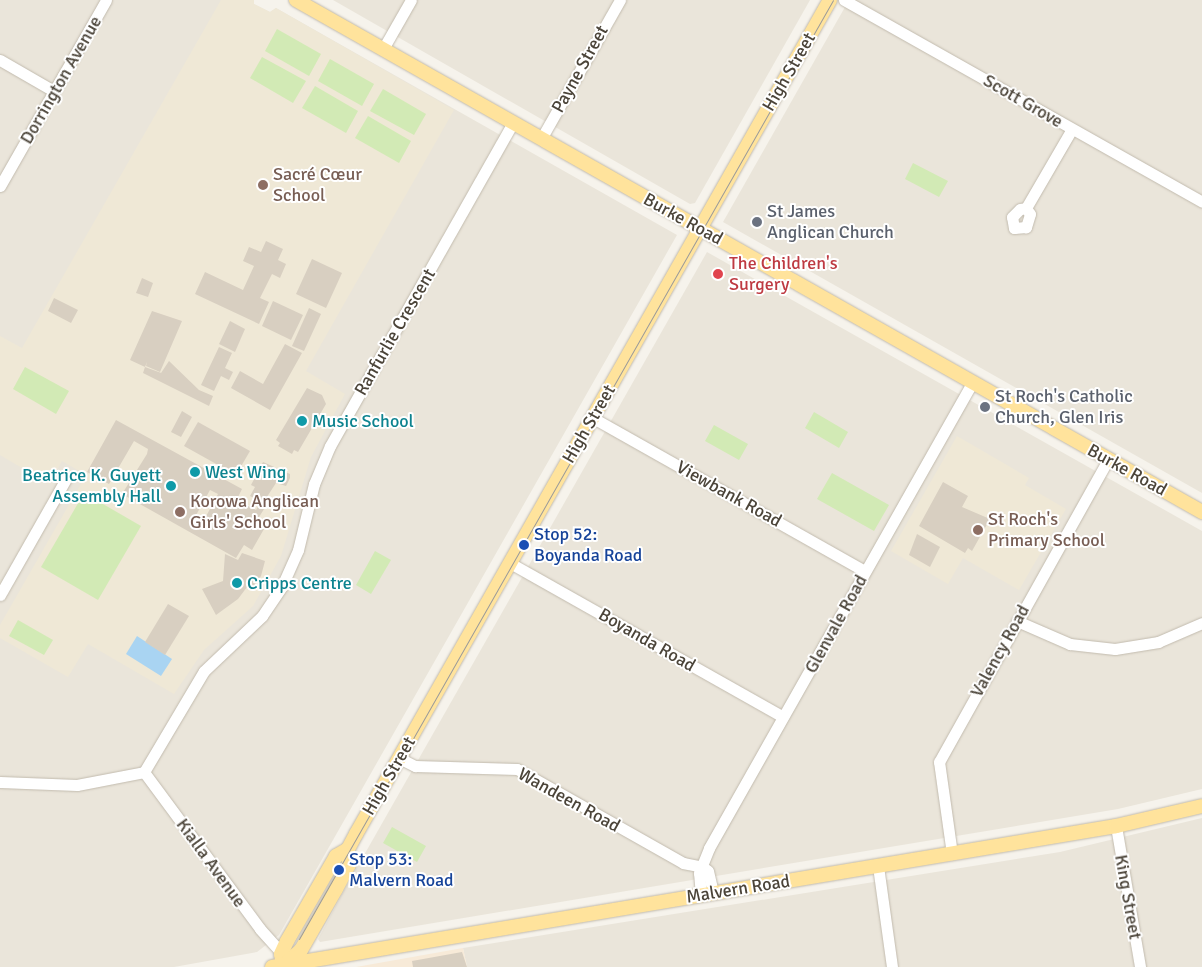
<!DOCTYPE html>
<meta charset="utf-8">
<style>
body{margin:0}
#map{position:relative;width:1202px;height:967px;overflow:hidden;background:#f6f3ec;font-family:Signika,sans-serif}
div>[style]{position:absolute}
[style*='--x']{left:calc(var(--x)*1px);top:calc(var(--y)*1px);width:calc(var(--w)*1px);rotate:calc(var(--a)*1deg)}
.residential>*{inset:0;background:#eae5da}
.commercial>*{inset:0;background:#f7ead8}
.education>*{inset:0;background:#efe8d6}
.green>*{inset:0;background:#d2eab5}
.water>*{inset:0;background:#a9d4f2}
.building>*{inset:0;background:#d8cfc1}
.roads{filter:drop-shadow(0 0 1px #c2bbae) drop-shadow(0 0 1px #c2bbae)}
.minor>*{height:11px;margin:-5.5px;padding:0 5.5px;transform-origin:5.5px;border-radius:5.5px;background:#fff}
.major>*{height:14px;margin:-7px;padding:0 7px;transform-origin:7px;border-radius:7px;background:#ffe39c}
.tram>*{height:1px;margin:-0.5px;padding:0 0.5px;transform-origin:0.5px;border-radius:0.5px;background:#9a9a9a}
.dots>*{width:14px;height:14px;translate:-50% -50%;box-sizing:border-box;border:2px solid #fff;border-radius:50%}
span{translate:-50% -50%;white-space:nowrap;text-align:center;line-height:1.15;-webkit-text-stroke:4px #fff;paint-order:stroke}
.street-label{font-size:18px;color:#4b4439}
.education-label{font-size:18px;color:#785e54}
.left{translate:0 -50%;text-align:left}
.worship-label{font-size:18px;color:#5b616d}
.health-label{font-size:18px;color:#be3a42}
.culture-label{font-size:18px;color:#0d838f}
.right{translate:-100% -50%;text-align:right}
.transit-label{font-size:18px;color:#164399}
</style>
<div id="map">
<div class="residential">
<i style="clip-path:polygon(0 0,254px 0,254px 4px,270px 12px,276px 8px,677px 235px,279px 935px,257px 952px,174px 967px,0 967px)"></i>
<i style="clip-path:polygon(333px 0,810px 0,695px 203px,690px 204px)"></i>
<i style="clip-path:polygon(849px 0,1202px 0,1202px 493px,723px 222px)"></i>
<i style="clip-path:polygon(707px 252px,1202px 531px,1202px 789px,1118px 809px,320px 942px,318px 939px,347px 885px)"></i>
<i style="clip-path:polygon(1202px 818px,1202px 967px,467px 967px,463px 948px,1060px 852px)"></i>
</div>
<div class="commercial">
<i style="clip-path:polygon(463px 948px,467px 967px,356px 967px)"></i>
</div>
<div class="education">
<i style="clip-path:polygon(221px 0,254px 0,254px 4px,270px 12px,276px 8px,454px 110px,306px 371px,345px 394px,311px 457px,281px 556px,253px 606px,204px 650px,174px 694px,88px 644px,68px 677px,0 638px,0 625px,86px 475px,62px 461px,49px 484px,0 455px,0 336px,22px 348px)"></i>
<i style="clip-path:polygon(957px 436px,1029px 478px,1025px 485px,1066px 509px,1019px 590px,963px 558px,948px 584px,891px 551px)"></i>
</div>
<div class="green">
<i style="clip-path:polygon(277px 29px,321px 54px,309px 76px,265px 51px)"></i>
<i style="clip-path:polygon(262px 57px,306px 81px,293px 103px,250px 78px)"></i>
<i style="clip-path:polygon(330px 59px,374px 84px,362px 106px,318px 81px)"></i>
<i style="clip-path:polygon(315px 86px,358px 111px,346px 133px,302px 108px)"></i>
<i style="clip-path:polygon(383px 89px,426px 114px,414px 135px,370px 111px)"></i>
<i style="clip-path:polygon(368px 116px,411px 141px,399px 163px,355px 138px)"></i>
<i style="clip-path:polygon(913px 163px,948px 181px,939px 197px,905px 179px)"></i>
<i style="clip-path:polygon(25px 367px,69px 391px,56px 414px,13px 389px)"></i>
<i style="clip-path:polygon(814px 412px,848px 432px,839px 448px,805px 428px)"></i>
<i style="clip-path:polygon(714px 425px,748px 444px,739px 460px,705px 441px)"></i>
<i style="clip-path:polygon(832px 473px,889px 505px,874px 531px,817px 499px)"></i>
<i style="clip-path:polygon(84px 493px,141px 526px,98px 600px,41px 567px)"></i>
<i style="clip-path:polygon(375px 551px,391px 560px,371px 594px,356px 585px)"></i>
<i style="clip-path:polygon(18px 620px,53px 640px,44px 655px,9px 636px)"></i>
<i style="clip-path:polygon(392px 827px,426px 846px,417px 862px,383px 843px)"></i>
</div>
<div class="water">
<i style="clip-path:polygon(137px 636px,172px 659px,161px 676px,126px 654px)"></i>
</div>
<div class="building">
<i style="clip-path:polygon(266px 241px,283px 249px,278px 260px,286px 264px,280px 278px,272px 274px,260px 298px,269px 302px,259px 324px,195px 294px,205px 272px,243px 290px,254px 266px,243px 261px,249px 247px,261px 252px)"></i>
<i style="clip-path:polygon(312px 259px,342px 273px,326px 308px,296px 294px)"></i>
<i style="clip-path:polygon(142px 278px,153px 283px,148px 297px,136px 293px)"></i>
<i style="clip-path:polygon(54px 298px,78px 310px,71px 323px,48px 311px)"></i>
<i style="clip-path:polygon(273px 301px,303px 315px,291px 340px,262px 326px)"></i>
<i style="clip-path:polygon(309px 308px,321px 314px,304px 351px,292px 346px)"></i>
<i style="clip-path:polygon(152px 311px,182px 321px,160px 372px,146px 366px,147px 362px,145px 367px,130px 360px)"></i>
<i style="clip-path:polygon(230px 321px,245px 329px,235px 352px,219px 344px)"></i>
<i style="clip-path:polygon(285px 344px,302px 353px,270px 410px,231px 388px,240px 371px,263px 384px)"></i>
<i style="clip-path:polygon(219px 347px,232px 353px,225px 368px,233px 372px,229px 380px,221px 376px,214px 391px,201px 385px)"></i>
<i style="clip-path:polygon(169px 361px,199px 390px,213px 396px,209px 406px,143px 373px,145px 367px,164px 374px,161px 373px)"></i>
<i style="clip-path:polygon(307px 388px,322px 395px,326px 404px,298px 452px,294px 450px,292px 454px,278px 446px,280px 443px,276px 440px)"></i>
<i style="clip-path:polygon(182px 411px,192px 417px,181px 437px,171px 432px)"></i>
<i style="clip-path:polygon(evenodd,116px 420px,242px 489px,237px 499px,256px 510px,260px 503px,266px 506px,259px 517px,268px 522px,252px 550px,244px 545px,236px 558px,122px 494px,147px 454px,148px 449px,134px 441px,109px 484px,87px 472px,116px 420px,210px 490px,218px 494px,203px 522px,195px 517px,210px 490px)"></i>
<i style="clip-path:polygon(198px 422px,250px 451px,236px 475px,184px 446px)"></i>
<i style="clip-path:polygon(263px 462px,290px 474px,290px 478px,286px 486px,276px 483px,263px 503px,250px 496px,255px 487px,251px 485px)"></i>
<i style="clip-path:polygon(943px 482px,968px 496px,962px 507px,990px 519px,972px 551px,968px 548px,965px 553px,919px 526px)"></i>
<i style="clip-path:polygon(917px 534px,940px 547px,930px 567px,909px 555px)"></i>
<i style="clip-path:polygon(242px 553px,265px 561px,261px 576px,252px 589px,247px 587px,238px 599px,216px 615px,202px 589px,223px 581px,225px 554px,238px 560px)"></i>
<i style="clip-path:polygon(168px 604px,189px 616px,165px 655px,145px 642px)"></i>
<i style="clip-path:polygon(462px 952px,467px 967px,413px 967px,412px 961px)"></i>
</div>
<div class="roads">
<div class="minor">
<i style="--x:844;--y:0;--w:411;--a:29.4"></i>
<i style="--x:383;--y:49;--w:56;--a:-60.3"></i>
<i style="--x:0;--y:60;--w:62;--a:29.9"></i>
<i style="--x:541;--y:139;--w:160;--a:-60.4"></i>
<i style="--x:0;--y:186;--w:214;--a:-60.3"></i>
<i style="--x:1026;--y:208;--w:7;--a:56"></i>
<i style="--x:1030;--y:214;--w:14;--a:107"></i>
<i style="--x:1026;--y:227;--w:12;--a:175"></i>
<i style="--x:1014;--y:228;--w:11;--a:-100"></i>
<i style="--x:1012;--y:217;--w:11;--a:-45"></i>
<i style="--x:1020;--y:209;--w:6;--a:-9"></i>
<i style="--x:1026;--y:208;--w:91;--a:-59.8"></i>
<i style="--x:593;--y:418;--w:312;--a:29.4"></i>
<i style="--x:510;--y:563;--w:313;--a:29.4"></i>
<i style="--x:0;--y:595;--w:133;--a:-60.4"></i>
<i style="--x:1017;--y:621;--w:58;--a:23.5"></i>
<i style="--x:1070;--y:644;--w:45;--a:6.3"></i>
<i style="--x:1115;--y:649;--w:44;--a:-9.2"></i>
<i style="--x:1158;--y:642;--w:48;--a:-23.4"></i>
<i style="--x:399;--y:758;--w:18;--a:27"></i>
<i style="--x:415;--y:766;--w:102;--a:1.7"></i>
<i style="--x:517;--y:769;--w:191;--a:29.5"></i>
<i style="--x:683;--y:863;--w:20;--a:11"></i>
<i style="--x:144;--y:772;--w:195;--a:53.5"></i>
<i style="--x:260;--y:929;--w:31;--a:48"></i>
<i style="--x:0;--y:782;--w:77;--a:2.2"></i>
<i style="--x:77;--y:785;--w:68;--a:-11"></i>
<i style="--x:144;--y:772;--w:117;--a:-59.3"></i>
<i style="--x:204;--y:671;--w:80;--a:-43.5"></i>
<i style="--x:262;--y:616;--w:36;--a:-56"></i>
<i style="--x:282;--y:586;--w:39;--a:-66"></i>
<i style="--x:298;--y:550;--w:68;--a:-76.4"></i>
<i style="--x:314;--y:484;--w:41;--a:-67.2"></i>
<i style="--x:330;--y:446;--w:371;--a:-60.5"></i>
<i style="--x:1116;--y:826;--w:143;--a:80.3"></i>
<i style="--x:952;--y:854;--w:93;--a:-98"></i>
<i style="--x:939;--y:762;--w:347;--a:-60.8"></i>
<i style="--x:878;--y:866;--w:102;--a:82.1"></i>
<i style="--x:703;--y:867;--w:6;--a:39"></i>
<i style="--x:708;--y:871;--w:23;--a:77"></i>
<i style="--x:701;--y:895;--w:22;--a:-95"></i>
<i style="--x:699;--y:873;--w:27;--a:-68"></i>
<i style="--x:709;--y:848;--w:534;--a:-60.51"></i>
</div>
<div class="major">
<i style="--x:296;--y:0;--w:1041;--a:29.47"></i>
<i style="--x:283;--y:965;--w:11;--a:-100"></i>
<i style="--x:281;--y:954;--w:14;--a:-65"></i>
<i style="--x:287;--y:941;--w:98;--a:-60"></i>
<i style="--x:336;--y:856;--w:14;--a:-30"></i>
<i style="--x:272;--y:967;--w:856;--a:-9.48"></i>
<i style="--x:1116;--y:826;--w:88;--a:-13.1"></i>
<i style="--x:282;--y:967;--w:25;--a:-42"></i>
<i style="--x:301;--y:950;--w:70;--a:-60.2"></i>
<i style="--x:336;--y:889;--w:27;--a:-62"></i>
<i style="--x:349;--y:865;--w:16;--a:-94"></i>
<i style="--x:348;--y:849;--w:17;--a:-62"></i>
<i style="--x:356;--y:834;--w:959;--a:-60.39"></i>
</div>
</div>
<div class="tram">
<i style="--x:299;--y:939;--w:1080;--a:-60.37"></i>
</div>
<div class="dots">
<i style="left:263px;top:185px;background:#8d6e63"></i>
<i style="left:757px;top:222px;background:#6b7280"></i>
<i style="left:718px;top:274px;background:#e0444e"></i>
<i style="left:985px;top:407px;background:#6b7280"></i>
<i style="left:302px;top:421px;background:#0f9aa8"></i>
<i style="left:195px;top:472px;background:#0f9aa8"></i>
<i style="left:171px;top:486px;background:#0f9aa8"></i>
<i style="left:180px;top:512px;background:#8d6e63"></i>
<i style="left:978px;top:530px;background:#8d6e63"></i>
<i style="left:524px;top:545px;background:#1a4fb4"></i>
<i style="left:237px;top:583px;background:#0f9aa8"></i>
<i style="left:339px;top:870px;background:#1a4fb4"></i>
</div>
<div class="street-label">
<span style="left:580px;top:69px;rotate:-61deg">Payne Street</span>
<span style="left:789px;top:72px;rotate:-60deg">High Street</span>
<span style="left:61px;top:80px;rotate:-60deg">Dorrington Avenue</span>
<span style="left:1023px;top:101px;rotate:30deg">Scott Grove</span>
<span style="left:683px;top:219px;rotate:29deg">Burke Road</span>
<span style="left:395px;top:332px;rotate:-60deg">Ranfurlie Crescent</span>
<span style="left:589px;top:424px;rotate:-60deg">High Street</span>
<span style="left:1127px;top:470px;rotate:29deg">Burke Road</span>
<span style="left:729px;top:494px;rotate:29deg">Viewbank Road</span>
<span style="left:836px;top:624px;rotate:-61deg">Glenvale Road</span>
<span style="left:647px;top:640px;rotate:30deg">Boyanda Road</span>
<span style="left:1000px;top:651px;rotate:-61deg">Valency Road</span>
<span style="left:389px;top:776px;rotate:-60deg">High Street</span>
<span style="left:569px;top:800px;rotate:29deg">Wandeen Road</span>
<span style="left:211px;top:863px;rotate:54deg">Kialla Avenue</span>
<span style="left:738px;top:889px;rotate:-9deg">Malvern Road</span>
<span style="left:1128px;top:897px;rotate:80deg">King Street</span>
</div>
<div class="education-label">
<span class="left" style="left:273px;top:185px">Sacré Cœur<br>School</span>
<span class="left" style="left:190px;top:512px">Korowa Anglican<br>Girls' School</span>
<span class="left" style="left:988px;top:530px">St Roch's<br>Primary School</span>
</div>
<div class="worship-label">
<span class="left" style="left:767px;top:222px">St James<br>Anglican Church</span>
<span class="left" style="left:995px;top:407px">St Roch's Catholic<br>Church, Glen Iris</span>
</div>
<div class="health-label">
<span class="left" style="left:729px;top:274px">The Children's<br>Surgery</span>
</div>
<div class="culture-label">
<span class="left" style="left:312px;top:421px">Music School</span>
<span class="left" style="left:205px;top:472px">West Wing</span>
<span class="right" style="left:161px;top:486px">Beatrice K. Guyett<br>Assembly Hall</span>
<span class="left" style="left:247px;top:583px">Cripps Centre</span>
</div>
<div class="transit-label">
<span class="left" style="left:534px;top:545px">Stop 52:<br>Boyanda Road</span>
<span class="left" style="left:349px;top:870px">Stop 53:<br>Malvern Road</span>
</div>
</div>
